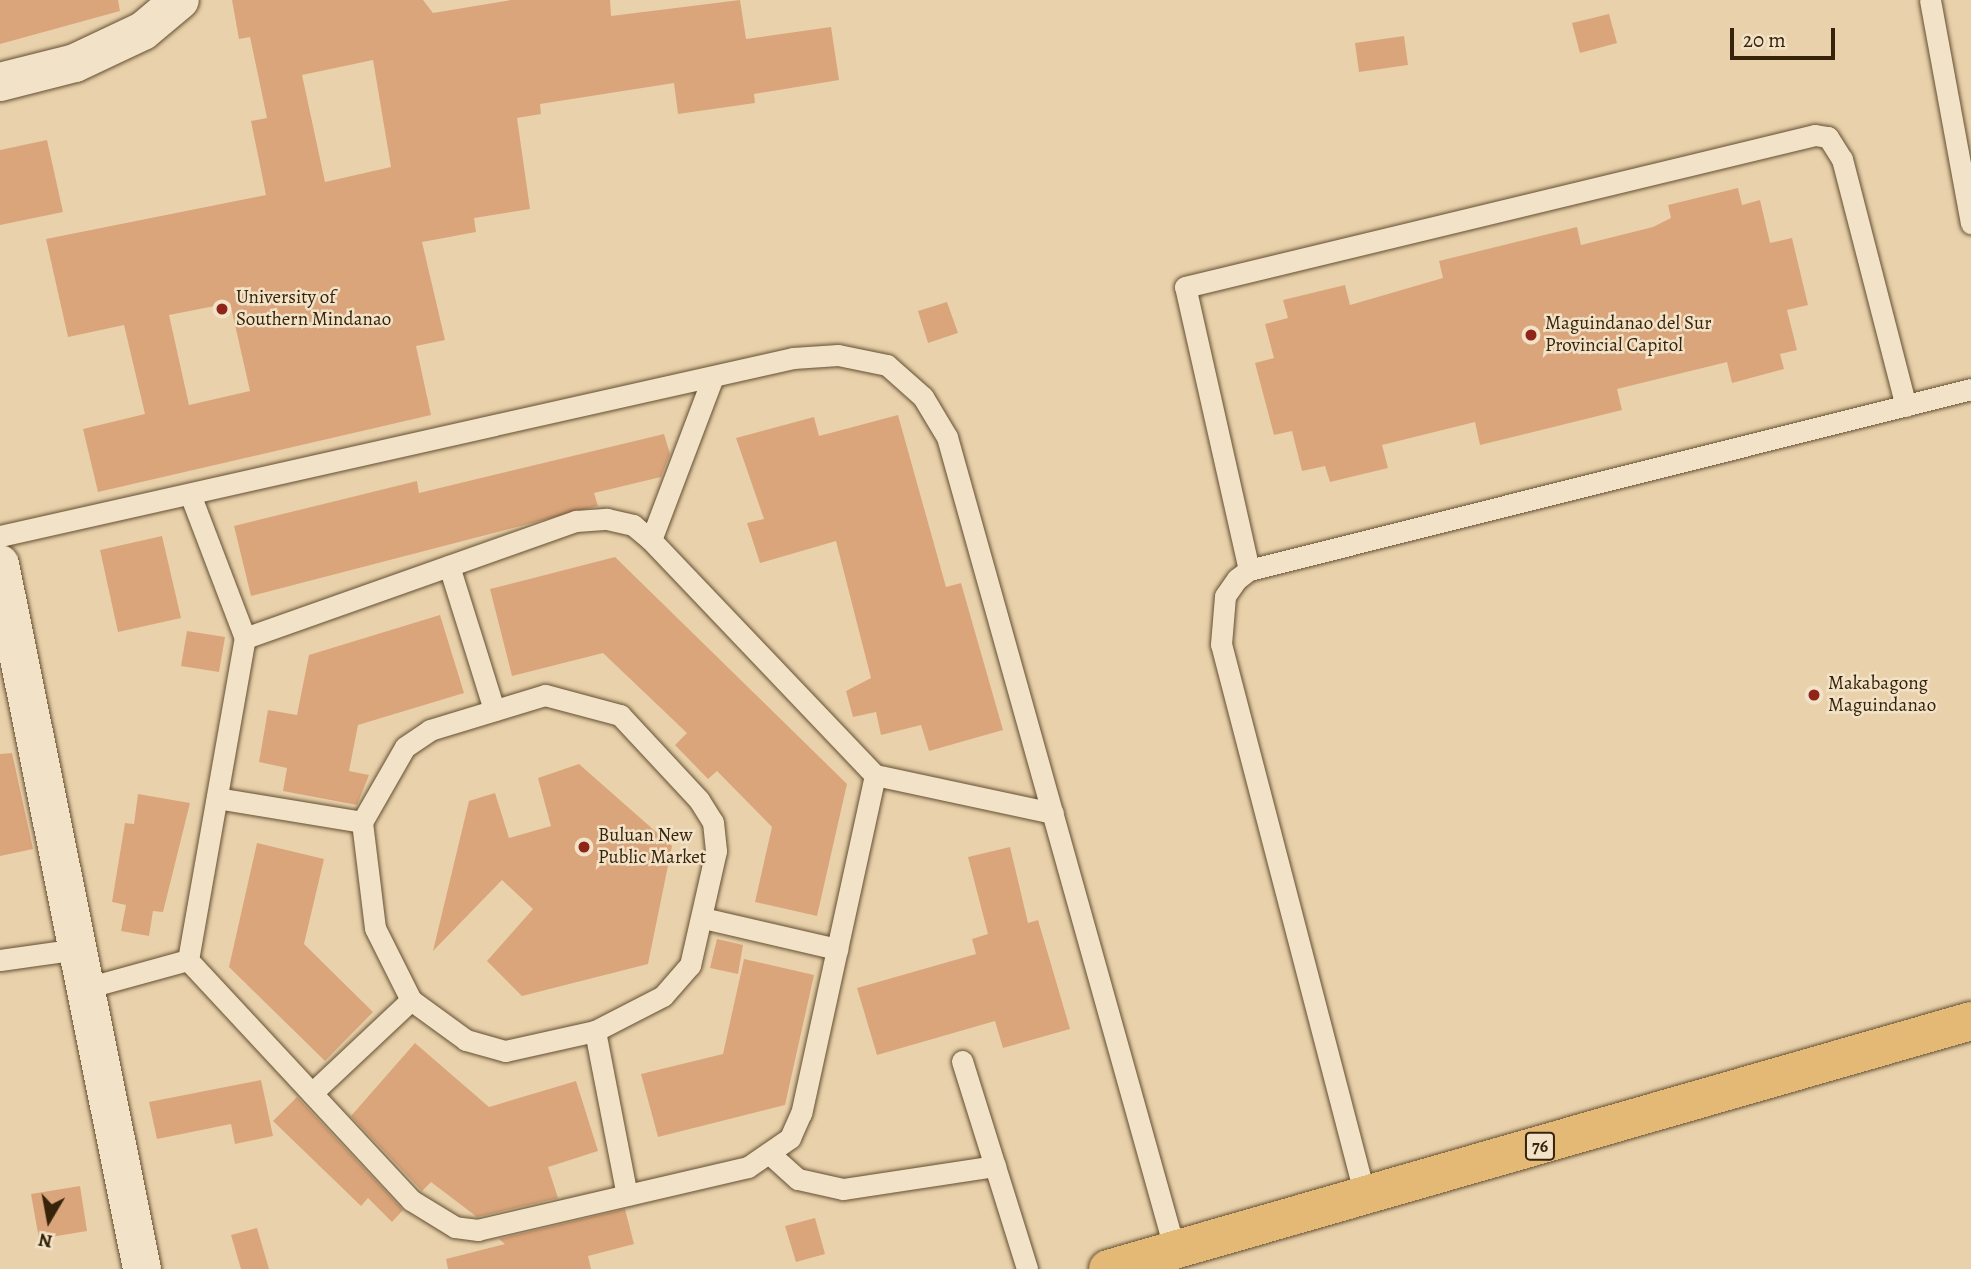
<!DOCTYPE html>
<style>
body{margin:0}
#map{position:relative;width:1971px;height:1269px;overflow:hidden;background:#e9d2ab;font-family:Alegreya,serif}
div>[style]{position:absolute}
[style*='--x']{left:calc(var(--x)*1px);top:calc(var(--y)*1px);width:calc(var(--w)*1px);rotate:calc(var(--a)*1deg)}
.building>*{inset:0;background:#dba57b}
.roads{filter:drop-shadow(0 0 2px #644f32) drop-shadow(0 0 2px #644f32)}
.service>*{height:21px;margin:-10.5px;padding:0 10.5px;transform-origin:10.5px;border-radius:10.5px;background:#f1e2c8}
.minor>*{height:38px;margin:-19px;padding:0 19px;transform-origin:19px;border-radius:19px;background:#f1e2c8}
.tertiary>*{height:38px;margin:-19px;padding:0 19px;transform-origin:19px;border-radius:19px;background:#f1e2c8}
.trunk>*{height:38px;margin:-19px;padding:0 19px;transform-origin:19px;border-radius:19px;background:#e4b976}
.dots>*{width:19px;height:19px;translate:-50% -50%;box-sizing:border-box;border:4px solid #f1e2c8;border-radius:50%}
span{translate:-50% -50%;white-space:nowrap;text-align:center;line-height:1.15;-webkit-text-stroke:5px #f1e2c8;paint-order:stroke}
.shield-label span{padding:2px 5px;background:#f1e2c8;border:2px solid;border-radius:5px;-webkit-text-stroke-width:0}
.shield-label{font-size:18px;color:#37230a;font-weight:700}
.poi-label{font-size:19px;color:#37230a}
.left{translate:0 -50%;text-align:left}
.north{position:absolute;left:14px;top:1185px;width:70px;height:70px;-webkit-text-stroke:5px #f1e2c8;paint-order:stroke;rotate:190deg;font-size:19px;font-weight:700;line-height:28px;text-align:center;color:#37230a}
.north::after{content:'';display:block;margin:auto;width:24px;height:32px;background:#37230a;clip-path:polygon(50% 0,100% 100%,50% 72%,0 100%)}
.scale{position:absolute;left:1730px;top:28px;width:105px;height:32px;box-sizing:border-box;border:4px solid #37230a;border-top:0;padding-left:9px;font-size:21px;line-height:24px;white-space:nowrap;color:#37230a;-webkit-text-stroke:5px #f1e2c8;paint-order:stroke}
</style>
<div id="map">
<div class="building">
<i style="clip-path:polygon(0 0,118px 0,120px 11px,0 44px)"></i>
<i style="clip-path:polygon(evenodd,232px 0,423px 0,433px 13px,511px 0,610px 0,611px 16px,740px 0,746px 39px,831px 27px,839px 80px,754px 94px,755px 103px,678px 114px,674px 83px,540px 104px,541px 114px,517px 118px,530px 209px,474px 218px,476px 232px,422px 242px,445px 340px,416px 346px,431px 415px,98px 492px,83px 429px,145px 414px,124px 325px,68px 337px,46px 239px,266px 195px,251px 121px,267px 118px,250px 37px,239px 39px,232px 0,373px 60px,391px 167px,325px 182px,302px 75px,373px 60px,232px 0,230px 303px,250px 391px,189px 405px,169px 315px,230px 303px)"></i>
<i style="clip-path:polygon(1609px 14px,1617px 43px,1580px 53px,1572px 23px)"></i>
<i style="clip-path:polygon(1404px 36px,1408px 65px,1359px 72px,1355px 43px)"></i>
<i style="clip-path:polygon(47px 140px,63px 212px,0 225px,0 150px)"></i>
<i style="clip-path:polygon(1738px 188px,1742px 205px,1760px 200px,1770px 243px,1792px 238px,1808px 305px,1787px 310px,1797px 350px,1780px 354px,1784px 369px,1732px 383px,1727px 362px,1617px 389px,1622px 410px,1480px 445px,1475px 422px,1382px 445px,1388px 468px,1330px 482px,1325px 466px,1302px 471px,1292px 431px,1274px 435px,1255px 363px,1274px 358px,1265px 324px,1288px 318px,1283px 300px,1345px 285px,1350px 305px,1443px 278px,1439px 261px,1577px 227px,1581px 245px,1653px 227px,1671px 218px,1668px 205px)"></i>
<i style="clip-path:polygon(947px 302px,958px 333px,928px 343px,918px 311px)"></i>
<i style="clip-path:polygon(898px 415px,946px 587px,961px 583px,1003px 730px,929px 751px,921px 725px,881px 735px,876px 712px,853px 717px,846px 691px,871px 678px,836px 541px,760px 563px,747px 523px,764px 519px,736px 438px,814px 417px,819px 436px)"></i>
<i style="clip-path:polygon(664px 434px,670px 454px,661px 477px,594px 493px,598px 506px,251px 596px,234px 526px,417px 481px,419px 493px)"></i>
<i style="clip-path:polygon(162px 536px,181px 618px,118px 632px,100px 550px)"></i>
<i style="clip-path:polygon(615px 557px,847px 784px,817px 916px,755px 902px,772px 827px,717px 771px,708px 779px,675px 745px,687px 733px,603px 653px,512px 676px,490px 589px)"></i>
<i style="clip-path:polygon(440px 615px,464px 693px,358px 725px,349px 771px,369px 775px,357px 805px,283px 791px,287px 768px,259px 762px,268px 710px,297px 715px,309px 655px)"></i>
<i style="clip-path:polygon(187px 631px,225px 637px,219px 672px,181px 666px)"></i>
<i style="clip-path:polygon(12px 753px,33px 849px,0 856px,0 754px)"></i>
<i style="clip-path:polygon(579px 764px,672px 846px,648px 964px,522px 996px,487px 961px,533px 909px,502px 880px,433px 951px,469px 801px,495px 793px,509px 838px,551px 826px,538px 778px)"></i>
<i style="clip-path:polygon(138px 794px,190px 803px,163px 912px,153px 911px,149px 936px,121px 931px,126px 905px,112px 902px,125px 823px,134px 824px)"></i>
<i style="clip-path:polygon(257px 843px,324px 859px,304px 944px,373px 1012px,325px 1061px,229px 967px)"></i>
<i style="clip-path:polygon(1010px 847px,1028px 923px,1038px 920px,1070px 1029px,1003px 1048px,995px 1021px,877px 1055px,857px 988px,976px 954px,972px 939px,988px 934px,968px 857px)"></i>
<i style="clip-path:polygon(717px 939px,743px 945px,738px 974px,710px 968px)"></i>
<i style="clip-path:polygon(744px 959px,814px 975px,785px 1105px,658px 1137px,641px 1074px,723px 1054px)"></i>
<i style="clip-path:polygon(415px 1043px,489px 1107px,576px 1081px,598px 1151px,548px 1167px,558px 1198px,477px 1217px,431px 1182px,422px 1191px,351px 1116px)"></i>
<i style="clip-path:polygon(261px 1080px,273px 1136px,235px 1144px,231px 1124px,157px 1139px,149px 1102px)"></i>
<i style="clip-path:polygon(297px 1097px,403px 1210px,392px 1222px,368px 1198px,361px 1206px,273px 1121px)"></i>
<i style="clip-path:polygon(80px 1186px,87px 1231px,39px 1239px,31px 1194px)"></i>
<i style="clip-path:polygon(625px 1209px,634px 1244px,588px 1256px,591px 1269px,448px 1269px,446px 1259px,505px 1244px,499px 1239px)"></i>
<i style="clip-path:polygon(815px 1218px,825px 1254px,796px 1262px,785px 1226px)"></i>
<i style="clip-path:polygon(257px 1228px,269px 1269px,241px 1269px,231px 1235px)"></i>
</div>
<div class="roads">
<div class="service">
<i style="--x:1930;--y:0;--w:227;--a:79.6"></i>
<i style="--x:190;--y:494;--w:154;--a:69.1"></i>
<i style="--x:607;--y:519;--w:27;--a:13"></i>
<i style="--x:633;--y:525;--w:23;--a:40"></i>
<i style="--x:651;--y:540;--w:325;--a:46.4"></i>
<i style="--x:875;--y:775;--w:346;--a:102.3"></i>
<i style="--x:801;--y:1113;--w:27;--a:114"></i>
<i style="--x:790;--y:1138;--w:51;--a:145.4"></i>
<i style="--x:748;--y:1167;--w:277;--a:166.9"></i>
<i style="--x:478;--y:1230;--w:23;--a:-173"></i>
<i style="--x:455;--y:1227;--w:52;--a:-148.5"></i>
<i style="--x:411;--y:1200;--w:328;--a:-132.9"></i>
<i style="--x:188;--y:960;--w:327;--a:-80"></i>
<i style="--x:245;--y:638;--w:351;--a:-19.5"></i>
<i style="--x:576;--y:521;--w:31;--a:-4"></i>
<i style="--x:0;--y:536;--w:813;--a:-12.65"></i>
<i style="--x:793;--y:358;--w:45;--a:-3.8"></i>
<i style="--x:838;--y:355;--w:50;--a:11.5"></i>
<i style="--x:887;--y:365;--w:48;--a:41.6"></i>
<i style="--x:923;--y:397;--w:47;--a:59"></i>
<i style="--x:947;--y:437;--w:845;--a:74.35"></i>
<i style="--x:651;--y:540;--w:174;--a:-69.2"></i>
<i style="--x:449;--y:566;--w:151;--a:72.6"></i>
<i style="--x:1249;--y:570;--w:290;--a:-102.7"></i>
<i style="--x:1185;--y:287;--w:648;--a:-13.56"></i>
<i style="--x:1815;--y:135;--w:13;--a:9"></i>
<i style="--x:1828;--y:137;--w:26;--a:58"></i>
<i style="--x:1842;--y:159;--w:255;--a:75.5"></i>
<i style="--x:545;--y:695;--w:78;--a:14.9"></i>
<i style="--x:620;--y:715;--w:116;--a:47.1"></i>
<i style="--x:699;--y:800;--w:26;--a:58"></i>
<i style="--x:713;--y:822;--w:29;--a:84"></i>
<i style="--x:716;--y:851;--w:117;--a:102.8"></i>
<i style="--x:690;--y:965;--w:41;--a:131.1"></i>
<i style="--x:663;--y:996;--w:76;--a:152.8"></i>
<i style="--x:595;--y:1031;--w:92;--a:167.5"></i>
<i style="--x:505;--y:1051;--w:41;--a:-164.2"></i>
<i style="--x:466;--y:1040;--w:68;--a:-144"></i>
<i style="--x:411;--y:1000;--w:80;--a:-116.6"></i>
<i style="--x:375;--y:928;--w:107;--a:-97"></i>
<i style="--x:362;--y:822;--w:86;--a:-60.2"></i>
<i style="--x:405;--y:747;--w:30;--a:-34"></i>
<i style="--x:430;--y:730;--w:120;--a:-16.9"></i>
<i style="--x:875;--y:775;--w:182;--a:12.1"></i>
<i style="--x:217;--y:798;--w:147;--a:9.4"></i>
<i style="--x:703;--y:918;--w:138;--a:13"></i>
<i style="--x:0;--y:960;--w:79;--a:-8"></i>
<i style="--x:86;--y:988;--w:106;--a:-15.4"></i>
<i style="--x:595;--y:1031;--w:167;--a:79"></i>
<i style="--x:962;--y:1061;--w:218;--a:72.6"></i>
<i style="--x:312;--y:1093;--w:136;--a:-43.2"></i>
<i style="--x:771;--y:1155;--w:36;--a:42"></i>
<i style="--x:798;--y:1179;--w:46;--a:12.5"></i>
<i style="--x:843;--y:1189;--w:154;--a:-8.6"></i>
<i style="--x:1365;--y:1196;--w:570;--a:-104.62"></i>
<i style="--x:1221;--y:644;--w:48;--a:-85.2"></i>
<i style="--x:1225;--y:596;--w:21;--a:-55"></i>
<i style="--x:1237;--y:579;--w:15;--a:-37"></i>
<i style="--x:1249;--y:570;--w:744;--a:-14.07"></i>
</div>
<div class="minor">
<i style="--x:0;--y:564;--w:719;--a:78.61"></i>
</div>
<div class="tertiary">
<i style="--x:0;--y:82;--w:77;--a:-14.2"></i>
<i style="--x:75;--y:63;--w:75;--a:-25.2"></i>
<i style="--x:143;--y:31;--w:48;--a:-40"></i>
</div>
<div class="trunk">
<i style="--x:1108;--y:1269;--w:898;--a:-16.03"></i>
</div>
</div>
<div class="dots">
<i style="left:222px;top:309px;background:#8f2418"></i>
<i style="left:1531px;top:335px;background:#8f2418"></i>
<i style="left:1814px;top:695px;background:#8f2418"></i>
<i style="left:584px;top:847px;background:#8f2418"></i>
</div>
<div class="shield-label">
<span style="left:1540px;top:1146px">76</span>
</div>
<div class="poi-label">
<span class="left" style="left:236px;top:309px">University of<br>Southern Mindanao</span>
<span class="left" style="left:1545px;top:335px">Maguindanao del Sur<br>Provincial Capitol</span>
<span class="left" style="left:1828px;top:695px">Makabagong<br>Maguindanao</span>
<span class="left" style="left:598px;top:847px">Buluan New<br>Public Market</span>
</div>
<div class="north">N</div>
<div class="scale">20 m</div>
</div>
